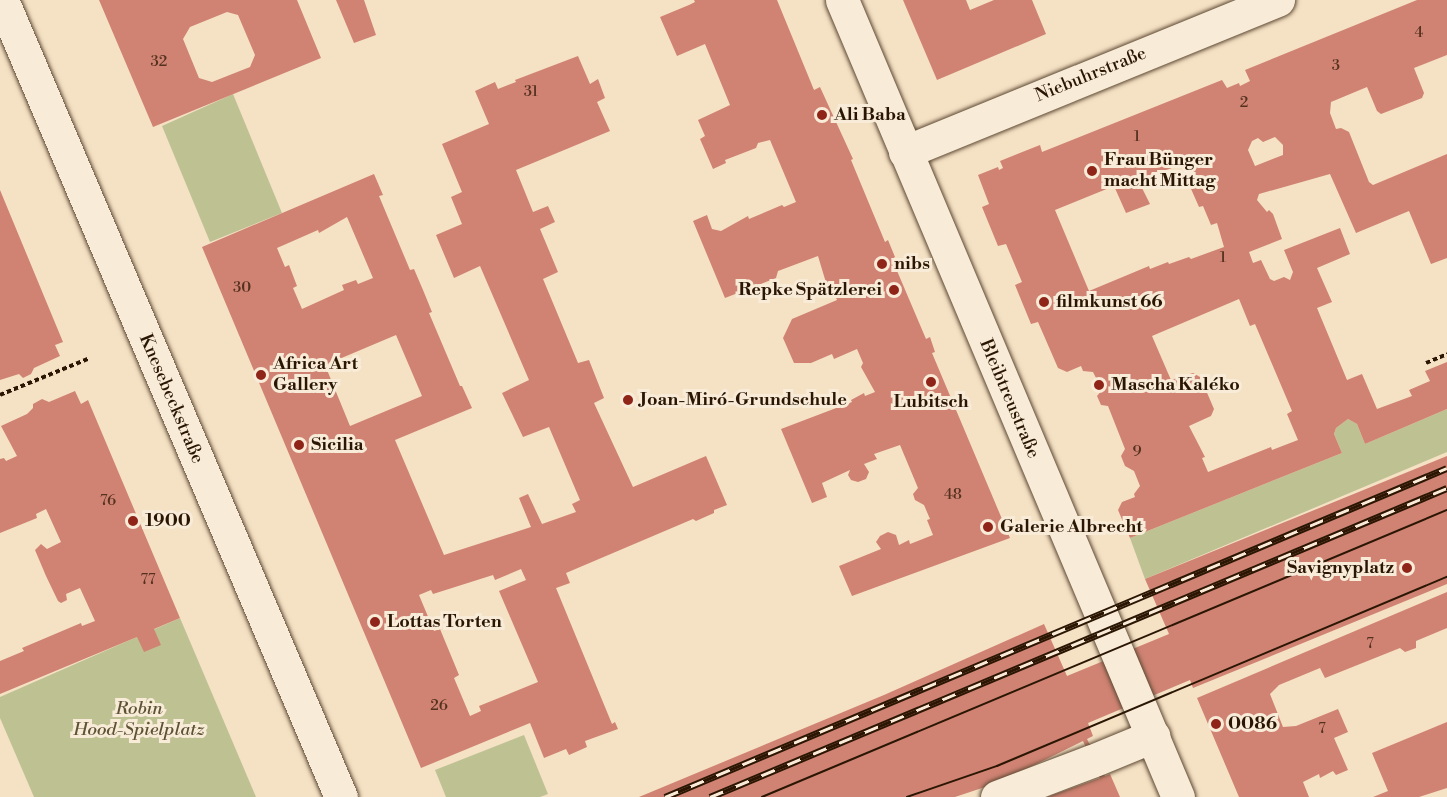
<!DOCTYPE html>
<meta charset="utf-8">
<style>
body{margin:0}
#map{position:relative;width:1447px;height:797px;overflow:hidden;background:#f5e1c4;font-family:"Libre Bodoni",serif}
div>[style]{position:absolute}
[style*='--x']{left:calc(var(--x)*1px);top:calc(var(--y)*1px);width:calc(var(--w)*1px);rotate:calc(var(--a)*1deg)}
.green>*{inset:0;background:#bec292}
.building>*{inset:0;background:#d08373}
.path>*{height:4px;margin-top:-2px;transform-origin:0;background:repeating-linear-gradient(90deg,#2a1603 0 4.5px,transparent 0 7.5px)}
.roads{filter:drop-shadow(0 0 2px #5d4933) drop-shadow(0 0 2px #5d4933)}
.minor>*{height:33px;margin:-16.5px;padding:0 16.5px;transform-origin:16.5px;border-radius:16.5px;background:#f8ecd9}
.tram>*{height:1.5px;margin:-0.75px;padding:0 0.75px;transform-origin:0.75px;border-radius:0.75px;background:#2a1603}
.rail>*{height:7px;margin-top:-3.5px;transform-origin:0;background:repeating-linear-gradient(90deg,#f8ecd9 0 14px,#2a1603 0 28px);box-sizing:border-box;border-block:2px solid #2a1603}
.dots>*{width:16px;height:16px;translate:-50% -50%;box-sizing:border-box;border:3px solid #f8ecd9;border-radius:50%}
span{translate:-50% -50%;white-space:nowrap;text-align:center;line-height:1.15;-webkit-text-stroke:6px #f8ecd9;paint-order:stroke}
.number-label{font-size:15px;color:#54311f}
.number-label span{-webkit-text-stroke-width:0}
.street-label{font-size:18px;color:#2a1603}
.poi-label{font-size:18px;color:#2a1603;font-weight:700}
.left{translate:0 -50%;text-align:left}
.right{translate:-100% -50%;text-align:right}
.park-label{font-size:18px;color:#5e5235;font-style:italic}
</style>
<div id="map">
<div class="green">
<i style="clip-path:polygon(233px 94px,282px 213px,210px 242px,162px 126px)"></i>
<i style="clip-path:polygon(1447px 409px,1447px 452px,1145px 579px,1130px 538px,1342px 453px,1334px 434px,1336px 428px,1348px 419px,1357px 424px,1365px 444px)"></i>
<i style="clip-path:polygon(180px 618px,256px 797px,34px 797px,0 718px,0 697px)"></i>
<i style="clip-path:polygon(524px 735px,548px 794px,540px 797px,446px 797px,435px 770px)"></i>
</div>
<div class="building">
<i style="clip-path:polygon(evenodd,99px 0,297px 0,321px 58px,153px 127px,99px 0,227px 12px,238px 15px,255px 55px,250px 67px,212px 82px,199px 78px,183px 39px,190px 27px,227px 12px)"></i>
<i style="clip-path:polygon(336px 0,364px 0,376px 35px,354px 43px)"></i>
<i style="clip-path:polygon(694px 0,777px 0,814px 90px,820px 87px,853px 159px,851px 160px,885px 242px,888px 240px,895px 257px,892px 259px,926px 339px,930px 337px,935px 352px,932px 353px,1010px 538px,852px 596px,839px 566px,881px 549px,876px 542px,880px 536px,888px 532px,896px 535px,899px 545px,909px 540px,910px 544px,933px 535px,927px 520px,930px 519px,924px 505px,915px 500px,913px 494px,918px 488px,900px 445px,874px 454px,877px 459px,864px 464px,869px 472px,866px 479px,858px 482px,851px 480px,848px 475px,850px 470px,822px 483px,827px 497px,812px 503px,781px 429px,852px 402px,851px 400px,864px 393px,865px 396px,875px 392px,861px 367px,863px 363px,857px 349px,834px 359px,832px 354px,811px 363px,794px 363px,783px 338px,792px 319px,837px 300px,830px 284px,827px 286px,818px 256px,778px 271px,776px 278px,725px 298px,693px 221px,707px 215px,712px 229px,721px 231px,748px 216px,749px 219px,782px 205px,784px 207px,796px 202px,770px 140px,758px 143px,756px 148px,725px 160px,726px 163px,713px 169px,700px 139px,705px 136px,698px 120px,730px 105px,705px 44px,677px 56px,660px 17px,689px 5px,695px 2px)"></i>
<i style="clip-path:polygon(903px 0,966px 0,970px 10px,994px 0,1032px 0,1046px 34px,937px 80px)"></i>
<i style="clip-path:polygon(evenodd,1417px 0,1447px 0,1447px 55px,1414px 68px,1424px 93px,1422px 98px,1381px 114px,1377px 111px,1367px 87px,1331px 102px,1330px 113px,1336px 129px,1341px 128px,1349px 132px,1369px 182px,1373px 185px,1447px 154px,1447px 258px,1431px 264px,1409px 211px,1356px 233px,1330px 174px,1259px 194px,1257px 200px,1267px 212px,1269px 210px,1273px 214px,1282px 239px,1249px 252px,1253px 263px,1261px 260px,1270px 279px,1274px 281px,1284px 277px,1290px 280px,1293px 272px,1284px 250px,1340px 228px,1350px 254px,1317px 268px,1332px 302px,1317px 308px,1347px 380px,1362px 374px,1377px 409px,1412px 396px,1409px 390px,1430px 381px,1425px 371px,1447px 362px,1447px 409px,1365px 444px,1357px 424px,1348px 419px,1336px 428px,1334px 434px,1342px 453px,1130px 538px,1118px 510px,1122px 502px,1135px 497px,1134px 494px,1140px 486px,1134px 471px,1125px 466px,1121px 456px,1125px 449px,1108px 406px,1101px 405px,1097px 396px,1102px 390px,1093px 372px,1083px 371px,1081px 366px,1067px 372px,1058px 368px,1038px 322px,1031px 324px,1015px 285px,1022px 282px,1006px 244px,998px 246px,982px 207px,989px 204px,978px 175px,998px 167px,999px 170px,1003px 168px,1000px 161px,1040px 145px,1042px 152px,1222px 80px,1227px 88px,1239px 83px,1240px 86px,1250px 81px,1245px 70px,1417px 0,1275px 137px,1283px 145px,1283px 155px,1255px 166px,1248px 150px,1252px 141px,1258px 138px,1263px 142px,1275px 137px,1417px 0,1186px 163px,1192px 180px,1188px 182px,1199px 207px,1203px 206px,1211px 225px,1217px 223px,1224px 247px,1191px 259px,1189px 257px,1169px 264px,1168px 262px,1150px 269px,1149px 266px,1089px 291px,1055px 210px,1114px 186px,1126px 213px,1150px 204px,1138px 180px,1186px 163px,1417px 0,1239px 299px,1250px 326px,1255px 324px,1292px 411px,1287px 414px,1298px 440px,1272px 450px,1271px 447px,1208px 472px,1202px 458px,1205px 457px,1189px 426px,1211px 416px,1214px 409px,1208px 395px,1200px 377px,1193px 373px,1171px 380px,1152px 336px,1239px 299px)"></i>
<i style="clip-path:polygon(evenodd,578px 56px,590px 84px,598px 79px,605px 98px,597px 102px,610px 131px,516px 170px,533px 212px,548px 206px,555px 222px,540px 229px,558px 272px,543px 279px,578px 363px,589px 360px,604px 398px,594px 403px,633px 487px,706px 456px,727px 505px,714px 510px,714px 513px,696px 521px,693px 519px,566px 573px,570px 583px,556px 588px,612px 724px,615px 722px,618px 729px,585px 741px,587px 747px,569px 755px,566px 749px,544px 758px,530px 723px,421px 768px,202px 247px,374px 174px,383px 195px,379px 196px,410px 270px,414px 269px,423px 290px,432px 312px,429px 313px,460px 386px,462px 386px,472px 408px,395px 440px,444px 555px,531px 527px,519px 498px,528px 494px,542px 524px,576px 512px,572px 504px,580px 500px,549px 427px,523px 437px,502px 393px,529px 380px,480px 266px,454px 278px,436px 235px,462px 224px,451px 197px,462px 192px,442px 144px,489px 124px,475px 91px,495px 82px,498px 89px,516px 82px,515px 80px,578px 56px,347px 217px,373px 278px,358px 284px,356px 280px,342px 285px,344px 290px,302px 309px,293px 288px,297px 286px,289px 265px,285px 267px,277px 248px,318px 230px,319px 233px,347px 217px,578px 56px,396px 335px,422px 396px,350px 426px,325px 365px,396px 335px,578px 56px,521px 569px,526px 580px,499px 591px,538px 682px,479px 706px,481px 711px,470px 716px,454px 678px,459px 675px,440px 629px,434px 631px,419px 595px,431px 590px,433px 594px,493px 575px,495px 580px,521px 569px)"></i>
<i style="clip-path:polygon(0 190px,63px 342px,55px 345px,60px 356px,34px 368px,31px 374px,23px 378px,19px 374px,0 380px)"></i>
<i style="clip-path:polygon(75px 391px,81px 404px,88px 400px,180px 618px,154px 629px,161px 645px,144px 652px,137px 637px,0 694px,0 661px,24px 651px,22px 648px,81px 623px,82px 626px,95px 621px,80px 588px,66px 594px,67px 600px,61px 603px,58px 601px,46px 576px,35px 550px,41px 544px,47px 549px,61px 542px,46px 509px,36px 514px,37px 518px,0 533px,0 459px,4px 458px,6px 461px,17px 456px,1px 426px,27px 414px,33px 408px,33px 404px,42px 399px,49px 402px)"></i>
<i style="clip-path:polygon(1447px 456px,1447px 584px,1193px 688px,1190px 680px,1088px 723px,1093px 736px,1087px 739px,1105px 776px,1110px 774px,1120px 797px,1047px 797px,1100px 778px,1083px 741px,1000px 782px,955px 797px,639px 797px,884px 695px,1044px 624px,1067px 676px,1169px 634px,1145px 579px)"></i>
<i style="clip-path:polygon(1447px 592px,1447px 628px,1416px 641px,1416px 648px,1405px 652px,1400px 648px,1325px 678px,1320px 668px,1279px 685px,1270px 694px,1283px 727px,1296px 726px,1338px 709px,1348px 732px,1334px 738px,1348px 770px,1336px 775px,1333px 771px,1320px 778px,1319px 774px,1303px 782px,1309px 797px,1239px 797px,1197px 698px)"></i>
<i style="clip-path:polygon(1447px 722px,1447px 788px,1419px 797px,1373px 797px,1388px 791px,1372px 753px)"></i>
</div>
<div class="path">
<i style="--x:1426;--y:363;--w:23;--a:-23"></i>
<i style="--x:0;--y:395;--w:97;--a:-22.3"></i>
</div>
<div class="roads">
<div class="minor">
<i style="--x:2;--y:0;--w:866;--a:66.96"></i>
<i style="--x:842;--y:0;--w:865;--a:67.14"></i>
<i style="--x:905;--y:152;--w:403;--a:-22.2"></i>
<i style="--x:1097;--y:759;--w:61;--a:-22.3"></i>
<i style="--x:997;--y:797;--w:102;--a:-20.8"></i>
</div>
</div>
<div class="tram">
<i style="--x:762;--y:797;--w:743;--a:-22.73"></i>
<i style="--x:907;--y:797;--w:95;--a:-19"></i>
<i style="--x:997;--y:766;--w:488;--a:-22.8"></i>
</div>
<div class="rail">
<i style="--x:665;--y:797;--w:848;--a:-22.82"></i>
<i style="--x:710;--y:797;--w:799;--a:-22.75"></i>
</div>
<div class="dots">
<i style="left:822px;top:115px;background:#8f2418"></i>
<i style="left:1092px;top:171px;background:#8f2418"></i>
<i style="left:882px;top:264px;background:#8f2418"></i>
<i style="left:894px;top:290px;background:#8f2418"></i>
<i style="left:1044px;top:302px;background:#8f2418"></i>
<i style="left:261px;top:375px;background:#8f2418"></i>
<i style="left:931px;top:382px;background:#8f2418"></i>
<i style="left:1099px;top:385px;background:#8f2418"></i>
<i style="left:628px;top:400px;background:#8f2418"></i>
<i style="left:299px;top:445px;background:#8f2418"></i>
<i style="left:133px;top:521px;background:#8f2418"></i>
<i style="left:988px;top:527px;background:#8f2418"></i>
<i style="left:1407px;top:568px;background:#8f2418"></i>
<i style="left:375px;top:622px;background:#8f2418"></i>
<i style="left:1216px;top:724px;background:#8f2418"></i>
</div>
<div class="number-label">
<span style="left:1419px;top:33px">4</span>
<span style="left:159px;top:62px">32</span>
<span style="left:1336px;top:66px">3</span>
<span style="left:531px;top:92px">31</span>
<span style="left:1244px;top:103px">2</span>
<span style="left:1137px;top:137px">1</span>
<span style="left:1223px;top:258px">1</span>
<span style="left:242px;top:288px">30</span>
<span style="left:1137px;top:452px">9</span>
<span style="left:953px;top:495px">48</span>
<span style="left:108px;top:501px">76</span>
<span style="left:148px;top:580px">77</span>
<span style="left:1370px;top:644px">7</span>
<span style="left:439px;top:706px">26</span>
<span style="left:1322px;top:729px">7</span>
</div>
<div class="street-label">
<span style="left:1091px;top:75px;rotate:-22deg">Niebuhrstraße</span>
<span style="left:171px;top:399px;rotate:67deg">Knesebeckstraße</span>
<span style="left:1009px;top:399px;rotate:67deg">Bleibtreustraße</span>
</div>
<div class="poi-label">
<span class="left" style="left:834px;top:115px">Ali Baba</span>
<span class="left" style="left:1104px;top:171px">Frau Bünger<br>macht Mittag</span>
<span class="left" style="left:894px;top:264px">nibs</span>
<span class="right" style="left:882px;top:290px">Repke Spätzlerei</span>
<span class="left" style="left:1056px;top:302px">filmkunst 66</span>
<span class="left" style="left:273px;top:375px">Africa Art<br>Gallery</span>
<span class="left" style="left:1111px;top:385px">Mascha Kaléko</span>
<span class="left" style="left:640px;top:400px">Joan-Miró-Grundschule</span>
<span style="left:931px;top:402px">Lubitsch</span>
<span class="left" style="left:311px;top:445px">Sicilia</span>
<span class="left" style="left:145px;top:521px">1900</span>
<span class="left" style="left:1000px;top:527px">Galerie Albrecht</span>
<span class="right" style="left:1394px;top:568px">Savignyplatz</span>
<span class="left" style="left:387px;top:622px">Lottas Torten</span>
<span class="left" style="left:1228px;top:724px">0086</span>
</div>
<div class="park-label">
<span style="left:139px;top:720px">Robin<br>Hood-Spielplatz</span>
</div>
</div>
